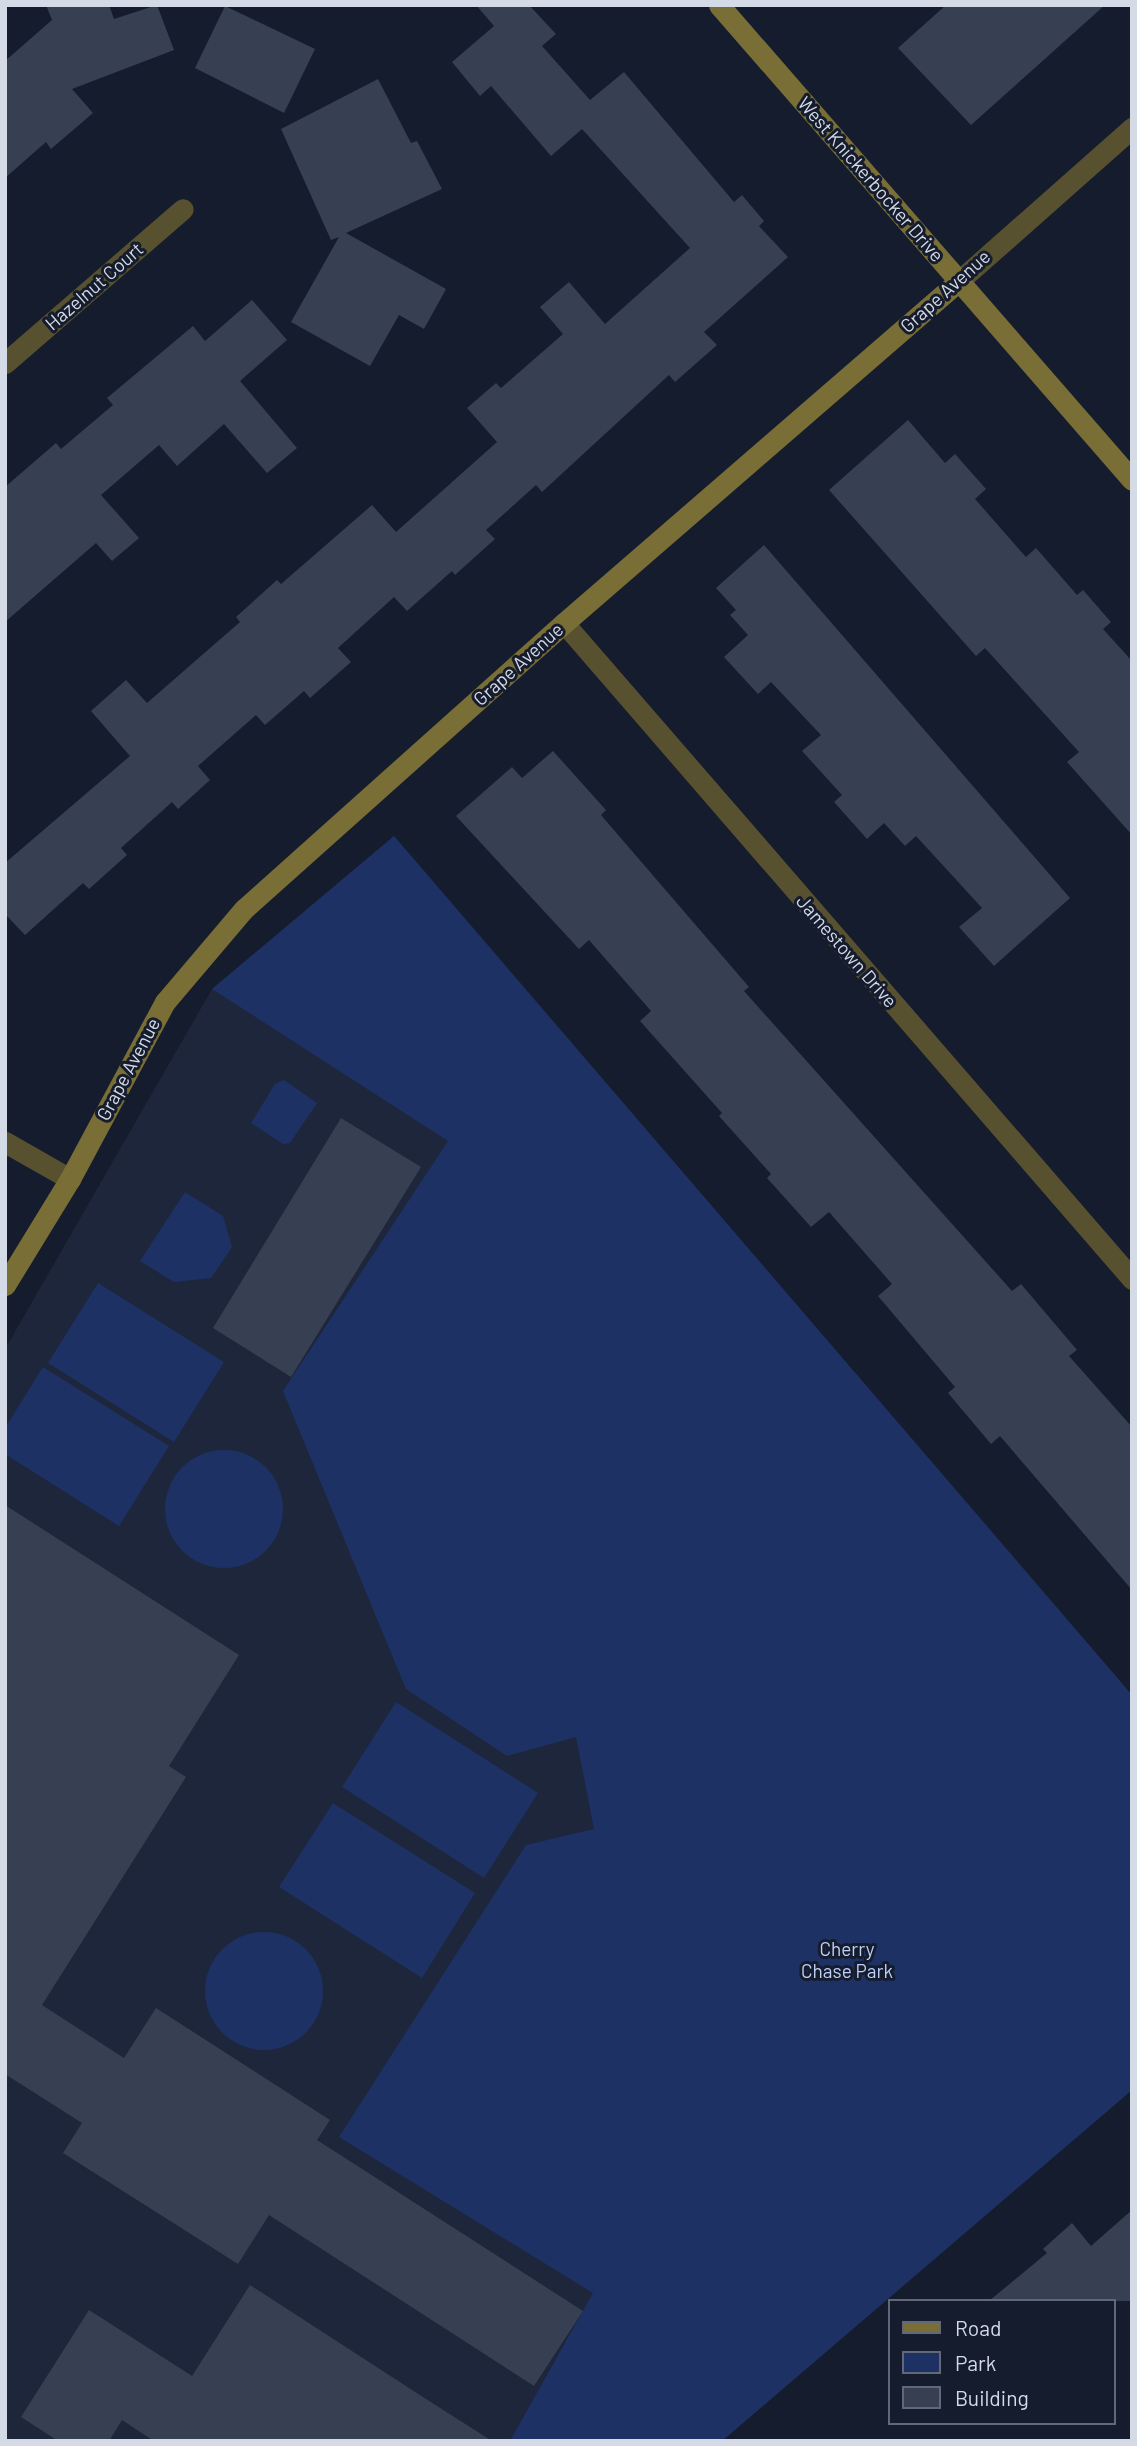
<!DOCTYPE html>
<style>
body{margin:0}
#map{position:relative;width:1137px;height:2446px;overflow:hidden;background:#151c2d;font-family:Barlow,sans-serif}
div>[style]{position:absolute}
[style*='--x']{left:calc(var(--x)*1px);top:calc(var(--y)*1px);width:calc(var(--w)*1px);rotate:calc(var(--a)*1deg)}
.built>*{inset:0;background:#1d263b}
.green>*{inset:0;background:#1d3165}
.round{border-radius:50%}
.building>*{inset:0;background:#373f52}
.street>*{height:21px;margin:-10.5px;padding:0 10.5px;transform-origin:10.5px;border-radius:10.5px;background:#58512f}
.secondary>*{height:21px;margin:-10.5px;padding:0 10.5px;transform-origin:10.5px;border-radius:10.5px;background:#796e36}
span{translate:-50% -50%;white-space:nowrap;text-align:center;line-height:1.15;-webkit-text-stroke:6px #151c2d;paint-order:stroke}
.street-label{font-size:19px;color:#d4dae6}
.park-label{font-size:19px;color:#bed0f7}
.frame{position:absolute;inset:0;border:7px solid #d4dae6;pointer-events:none}
.legend{position:absolute;left:888px;top:2299px;width:228px;height:126px;box-sizing:border-box;background:#151c2d;border:2px solid #616877;margin:0;padding:9px 12px;list-style:none;font-size:21px;color:#d4dae6}
.legend li{display:flex;align-items:center;gap:14px;height:35px}
.legend b{width:35px;border:2px solid #616877}
</style>
<div id="map">
<div class="built">
<i style="clip-path:polygon(394px 836px,1132px 1695px,1132px 2090px,722px 2441px,5px 2441px,5px 1349px,212px 989px)"></i>
</div>
<div class="green">
<i style="clip-path:polygon(394px 836px,1132px 1695px,1132px 2090px,722px 2441px,510px 2441px,593px 2293px,339px 2137px,526px 1845px,594px 1829px,576px 1737px,507px 1756px,406px 1689px,283px 1391px,448px 1141px,212px 989px)"></i>
<i style="clip-path:polygon(284px 1080px,317px 1103px,290px 1143px,283px 1144px,251px 1123px,275px 1084px)"></i>
<i style="clip-path:polygon(185px 1192px,223px 1216px,232px 1247px,211px 1278px,174px 1282px,140px 1261px)"></i>
<i style="clip-path:polygon(98px 1283px,224px 1362px,174px 1442px,48px 1363px)"></i>
<i style="clip-path:polygon(43px 1367px,169px 1446px,119px 1526px,5px 1454px,5px 1428px)"></i>
<i class="round" style="left:165px;top:1450px;width:118px;height:118px"></i>
<i style="clip-path:polygon(396px 1702px,538px 1793px,484px 1878px,342px 1787px)"></i>
<i style="clip-path:polygon(333px 1803px,475px 1893px,422px 1978px,279px 1887px)"></i>
<i class="round" style="left:205px;top:1932px;width:118px;height:118px"></i>
</div>
<div class="building">
<i style="clip-path:polygon(46px 5px,109px 5px,114px 19px,157px 5px,174px 50px,72px 89px,93px 113px,51px 149px,46px 142px,5px 178px,5px 61px,52px 20px)"></i>
<i style="clip-path:polygon(476px 5px,529px 5px,556px 34px,542px 46px,590px 100px,624px 72px,734px 202px,742px 195px,764px 221px,759px 226px,788px 257px,704px 332px,717px 345px,675px 382px,669px 375px,542px 492px,536px 485px,486px 530px,495px 539px,455px 575px,452px 571px,407px 611px,394px 597px,338px 648px,351px 662px,310px 698px,304px 691px,265px 725px,256px 715px,198px 766px,210px 780px,178px 809px,172px 802px,121px 848px,127px 855px,89px 889px,83px 883px,25px 935px,5px 914px,5px 863px,130px 756px,91px 711px,126px 680px,147px 703px,240px 622px,236px 617px,277px 580px,281px 584px,372px 505px,396px 532px,497px 442px,467px 408px,496px 383px,501px 388px,563px 334px,540px 307px,569px 282px,605px 324px,690px 248px,582px 129px,551px 156px,491px 86px,480px 96px,452px 62px,494px 26px)"></i>
<i style="clip-path:polygon(946px 5px,1105px 5px,971px 125px,898px 48px)"></i>
<i style="clip-path:polygon(225px 6px,315px 49px,284px 113px,195px 68px)"></i>
<i style="clip-path:polygon(378px 79px,411px 143px,417px 141px,442px 189px,346px 233px,446px 289px,424px 329px,399px 315px,370px 366px,291px 322px,339px 237px,331px 240px,281px 129px)"></i>
<i style="clip-path:polygon(252px 300px,287px 340px,240px 381px,297px 448px,267px 473px,224px 424px,177px 466px,159px 445px,101px 495px,139px 538px,112px 561px,96px 543px,5px 622px,5px 487px,56px 443px,61px 449px,113px 405px,107px 398px,193px 326px,205px 341px)"></i>
<i style="clip-path:polygon(908px 420px,945px 463px,955px 454px,986px 489px,975px 499px,1026px 557px,1036px 548px,1077px 595px,1083px 590px,1111px 622px,1103px 629px,1132px 661px,1132px 835px,1067px 762px,1079px 752px,985px 648px,976px 656px,829px 490px)"></i>
<i style="clip-path:polygon(764px 545px,1070px 898px,994px 966px,959px 927px,982px 908px,916px 836px,905px 846px,884px 823px,867px 839px,834px 802px,842px 795px,802px 751px,821px 735px,771px 682px,758px 694px,724px 657px,748px 635px,730px 615px,736px 610px,716px 588px)"></i>
<i style="clip-path:polygon(553px 751px,606px 810px,601px 815px,749px 987px,744px 991px,1012px 1291px,1021px 1284px,1077px 1350px,1069px 1356px,1132px 1427px,1132px 1590px,1000px 1436px,991px 1444px,948px 1393px,955px 1387px,878px 1296px,892px 1284px,829px 1212px,811px 1227px,767px 1178px,771px 1174px,719px 1116px,722px 1113px,640px 1021px,651px 1011px,589px 940px,579px 949px,456px 816px,512px 767px,522px 778px)"></i>
<i style="clip-path:polygon(341px 1118px,421px 1167px,291px 1377px,213px 1328px)"></i>
<i style="clip-path:polygon(5px 1505px,239px 1655px,169px 1766px,186px 1777px,42px 2005px,124px 2058px,156px 2008px,330px 2120px,317px 2140px,583px 2311px,534px 2386px,269px 2215px,238px 2264px,63px 2153px,82px 2123px,5px 2074px)"></i>
<i style="clip-path:polygon(1132px 2210px,1132px 2301px,989px 2301px,1047px 2253px,1043px 2249px,1072px 2223px,1091px 2246px)"></i>
<i style="clip-path:polygon(250px 2285px,426px 2399px,492px 2441px,154px 2441px,122px 2420px,109px 2441px,58px 2441px,21px 2417px,89px 2310px,192px 2376px)"></i>
</div>
<div class="street">
<i style="--x:960;--y:280;--w:230;--a:-41.5"></i>
<i style="--x:5;--y:363;--w:235;--a:-40.9"></i>
<i style="--x:564;--y:623;--w:868;--a:49.11"></i>
<i style="--x:5;--y:1142;--w:75;--a:29.6"></i>
</div>
<div class="secondary">
<i style="--x:719;--y:5;--w:629;--a:48.99"></i>
<i style="--x:5;--y:1285;--w:124;--a:-58.5"></i>
<i style="--x:70;--y:1179;--w:201;--a:-61.8"></i>
<i style="--x:165;--y:1002;--w:122;--a:-49.7"></i>
<i style="--x:244;--y:909;--w:429;--a:-41.8"></i>
<i style="--x:564;--y:623;--w:524;--a:-40.9"></i>
</div>
<div class="street-label">
<span style="left:871px;top:179px;rotate:49deg">West Knickerbocker Drive</span>
<span style="left:94px;top:286px;rotate:-41deg">Hazelnut Court</span>
<span style="left:945px;top:291px;rotate:-42deg">Grape Avenue</span>
<span style="left:518px;top:664px;rotate:-42deg">Grape Avenue</span>
<span style="left:847px;top:951px;rotate:49deg">Jamestown Drive</span>
<span style="left:128px;top:1069px;rotate:-62deg">Grape Avenue</span>
</div>
<div class="park-label">
<span style="left:847px;top:1960px">Cherry<br>Chase Park</span>
</div>
<div class="frame"></div>
<ul class="legend">
<li><b style="height:9px;background:#796e36"></b>Road</li>
<li><b style="height:19px;background:#1d3165"></b>Park</li>
<li><b style="height:19px;background:#373f52"></b>Building</li>
</ul>
</div>
